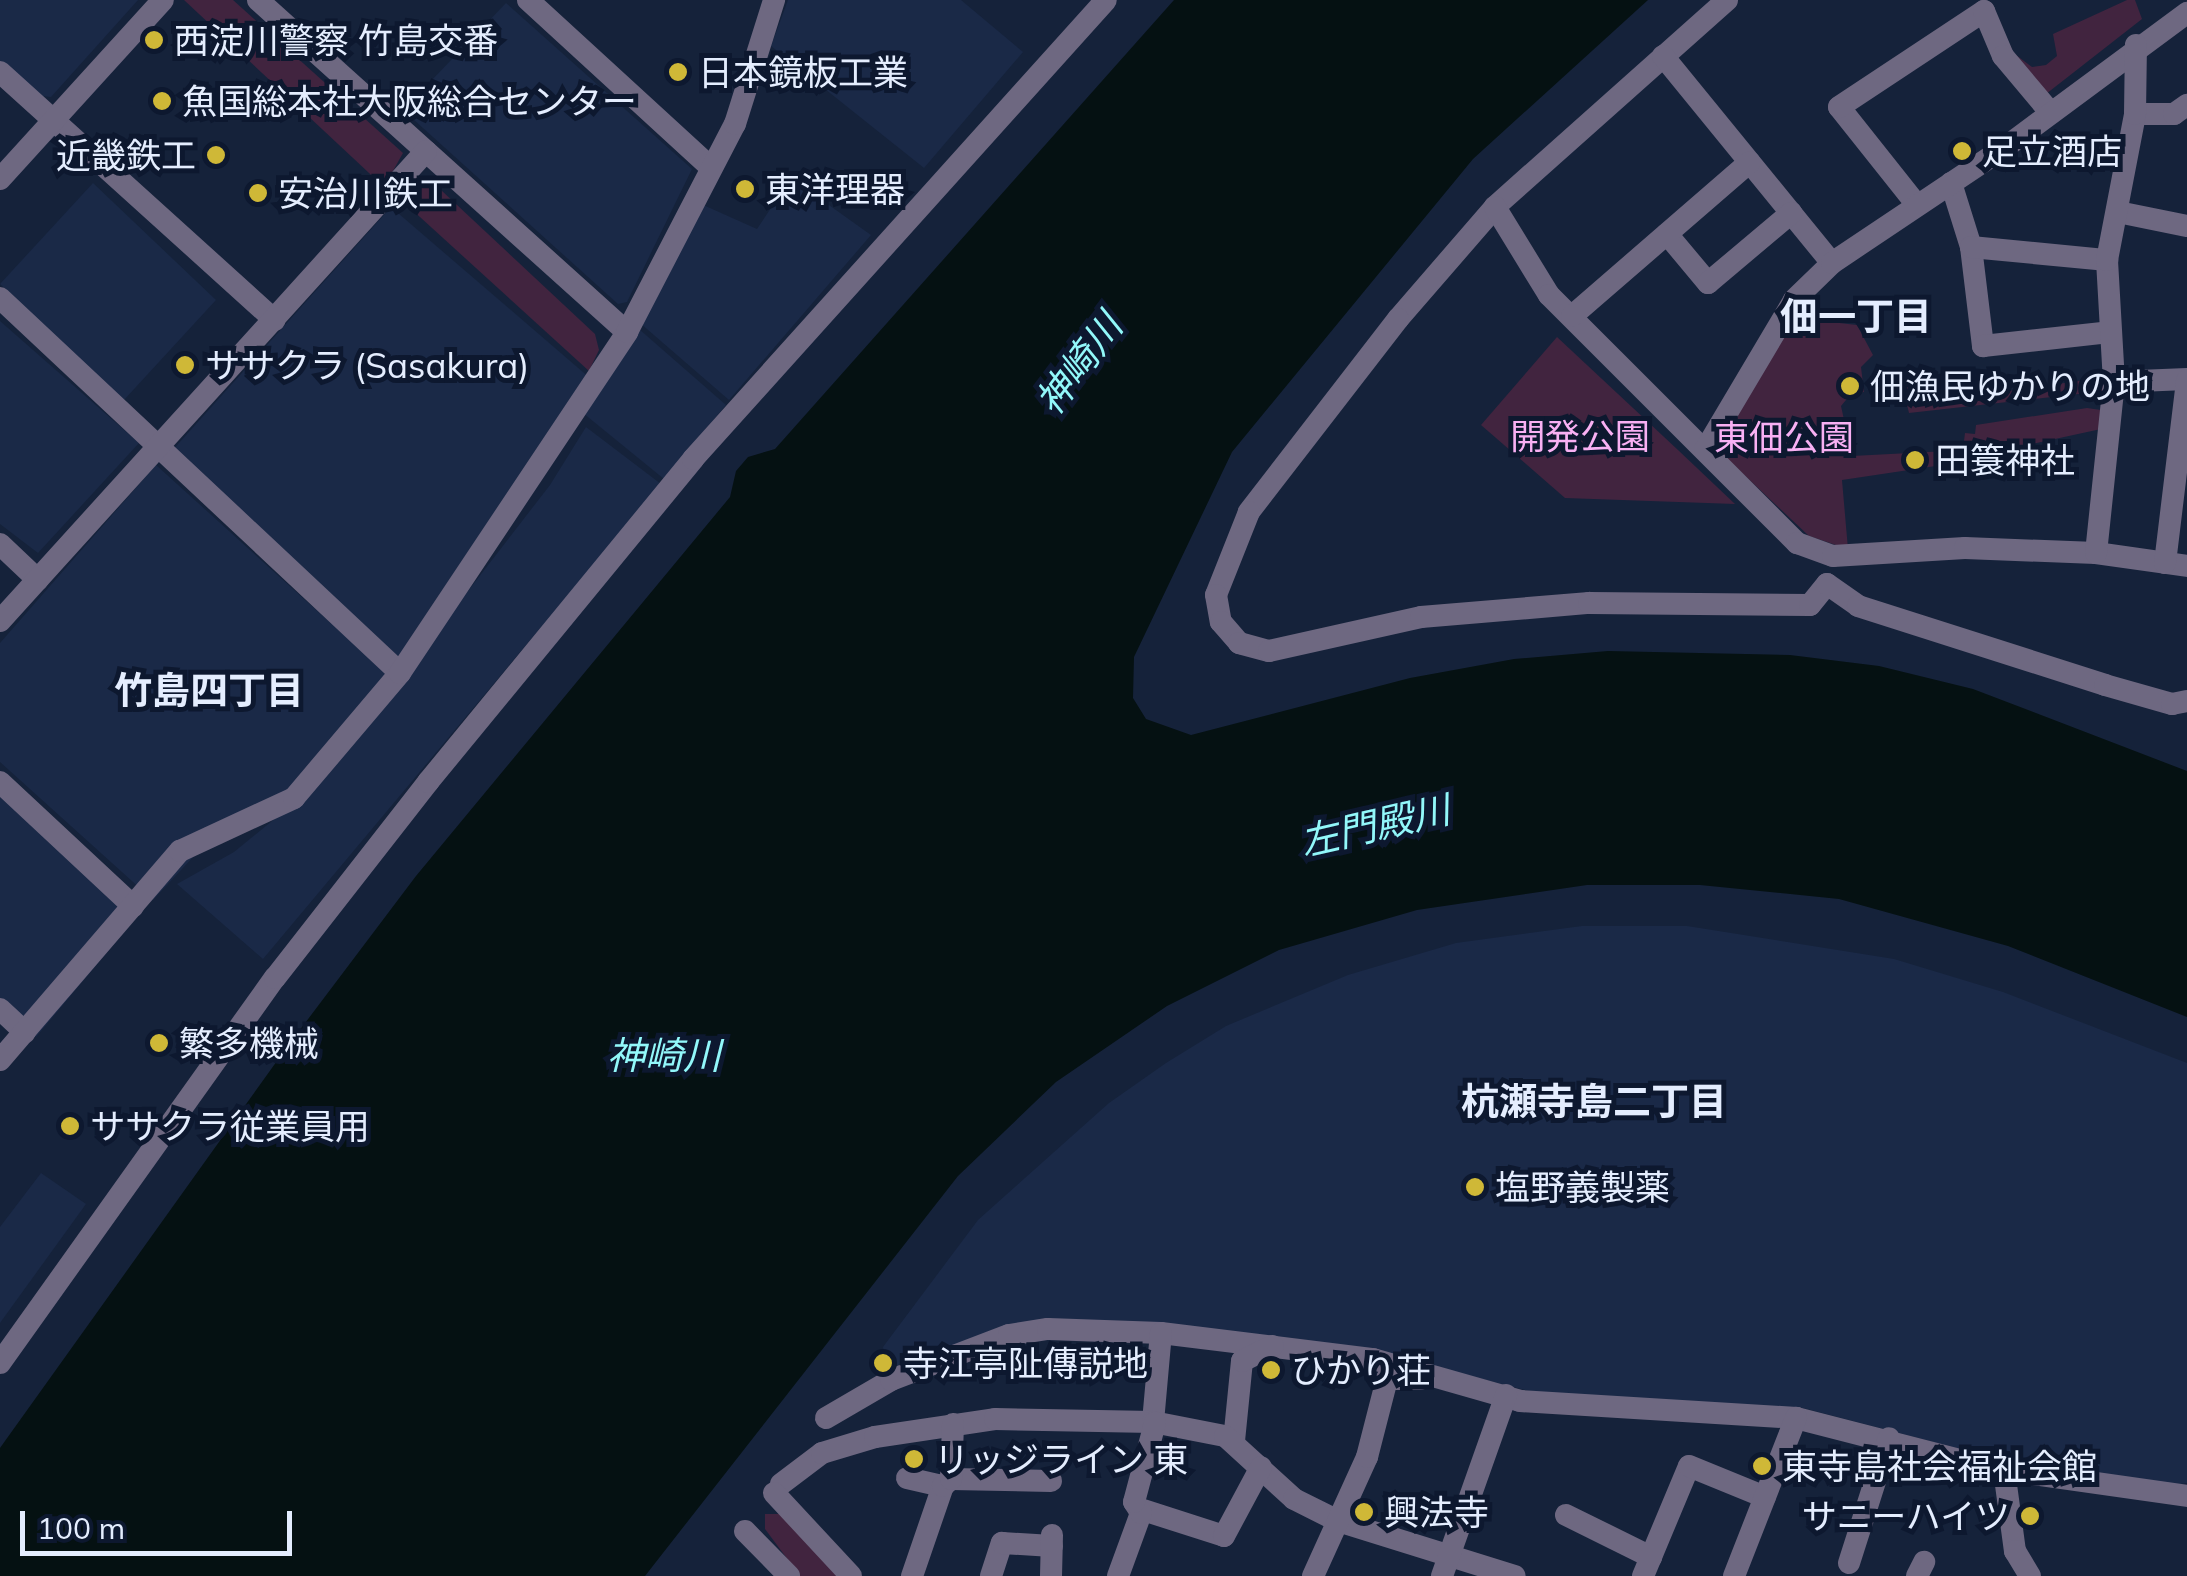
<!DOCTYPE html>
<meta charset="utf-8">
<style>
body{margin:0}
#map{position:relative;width:2187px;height:1576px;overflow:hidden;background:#15223a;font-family:Mulish,"Noto Sans JP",sans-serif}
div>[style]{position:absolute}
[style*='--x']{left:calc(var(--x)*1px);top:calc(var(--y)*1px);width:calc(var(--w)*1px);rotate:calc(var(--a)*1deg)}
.built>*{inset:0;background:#1a2947}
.green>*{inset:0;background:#41243f}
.water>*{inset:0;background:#051112}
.minor>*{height:22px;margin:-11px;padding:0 11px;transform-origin:11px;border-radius:11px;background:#6e6881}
.dots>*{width:28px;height:28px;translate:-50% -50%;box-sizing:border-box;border:5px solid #0d182f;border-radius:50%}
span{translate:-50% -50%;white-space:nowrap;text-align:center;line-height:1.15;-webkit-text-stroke:10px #0d182f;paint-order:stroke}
.poi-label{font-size:35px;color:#e4edfe}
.left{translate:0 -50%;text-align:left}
.right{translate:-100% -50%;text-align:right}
.park-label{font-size:35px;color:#f8b0f3}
.neighbourhood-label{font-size:38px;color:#e4edfe;font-weight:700}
.water-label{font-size:38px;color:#92f8fa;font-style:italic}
.scale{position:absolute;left:20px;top:1511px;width:272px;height:45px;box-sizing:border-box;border:5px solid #e4edfe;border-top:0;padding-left:12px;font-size:30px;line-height:35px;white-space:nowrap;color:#e4edfe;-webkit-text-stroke:8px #0d182f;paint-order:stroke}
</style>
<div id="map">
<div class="built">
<i style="clip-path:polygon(0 0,138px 0,51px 97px,41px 96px,0 62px)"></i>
<i style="clip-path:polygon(788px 0,961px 0,1023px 52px,924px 168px,771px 46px)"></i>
<i style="clip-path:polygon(506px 3px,692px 169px,627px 302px,618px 304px,403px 110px)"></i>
<i style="clip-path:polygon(791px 178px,871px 235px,729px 400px,640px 323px,701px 204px,757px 229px)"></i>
<i style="clip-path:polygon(93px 183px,216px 300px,124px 400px,0 284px)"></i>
<i style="clip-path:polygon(391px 207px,591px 379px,396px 662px,170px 453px)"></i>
<i style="clip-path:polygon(0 321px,139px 443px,38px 553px,0 524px)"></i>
<i style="clip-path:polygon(639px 329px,726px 405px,664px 479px,583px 413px)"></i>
<i style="clip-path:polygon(586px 427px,661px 484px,263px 959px,177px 884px,234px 852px,320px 782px,550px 485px)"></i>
<i style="clip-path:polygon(156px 465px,386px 673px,309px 775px,195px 855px,153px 900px,0 762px,0 643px)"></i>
<i style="clip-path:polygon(0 778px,145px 907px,36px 1037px,0 1003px)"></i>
<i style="clip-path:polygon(1582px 926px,1687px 926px,1894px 959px,2003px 992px,2187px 1063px,2187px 1483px,2159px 1487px,1991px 1457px,1803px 1408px,1556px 1398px,1393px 1356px,1008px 1327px,887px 1369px,883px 1347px,978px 1220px,1109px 1103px,1166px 1063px,1226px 1026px,1348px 975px,1456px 943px)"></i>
<i style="clip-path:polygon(41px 1173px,86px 1204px,0 1323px,0 1227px)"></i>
</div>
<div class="green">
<i style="clip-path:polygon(184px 0,233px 0,403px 153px,384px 187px)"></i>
<i style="clip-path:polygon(2127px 0,2135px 0,2142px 19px,2046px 94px,2016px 55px,2032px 67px,2046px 65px,2057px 56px,2053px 34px)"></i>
<i style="clip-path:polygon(426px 176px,595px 334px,599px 350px,589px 371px,398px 197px,416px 177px)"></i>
<i style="clip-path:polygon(1804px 303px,1822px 321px,1857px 325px,1873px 355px,1861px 367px,1864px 392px,1851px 394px,1841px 406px,1852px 456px,1948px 451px,1949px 464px,1842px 480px,1848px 549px,1809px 536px,1722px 454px,1721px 443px)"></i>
<i style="clip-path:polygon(1557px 337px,1678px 450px,1735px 504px,1565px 498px,1481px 425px)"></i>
<i style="clip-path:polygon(2105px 377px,2105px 391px,1909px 413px,1902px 384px,1967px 380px,1968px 397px)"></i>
<i style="clip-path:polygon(2087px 408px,2101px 410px,2101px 429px,1990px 453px,1963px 449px,1965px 433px,1975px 434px,1976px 425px)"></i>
<i style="clip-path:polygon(765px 1514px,779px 1514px,842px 1576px,800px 1576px,765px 1529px)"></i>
</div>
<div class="water">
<i style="clip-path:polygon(1174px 0,1648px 0,1473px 159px,1232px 452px,1134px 657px,1133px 698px,1146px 719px,1191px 735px,1410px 678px,1514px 659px,1608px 651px,1790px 655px,1879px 666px,1973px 689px,2187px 771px,2187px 1017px,2008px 946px,1839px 899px,1700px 885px,1587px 885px,1417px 910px,1279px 950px,1167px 1006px,1056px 1082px,958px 1176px,645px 1576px,0 1576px,0 1448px,287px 1047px,416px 876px,730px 497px,736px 471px,748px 457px,775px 449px)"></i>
</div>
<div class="minor">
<i style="--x:258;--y:0;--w:496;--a:42"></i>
<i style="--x:528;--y:0;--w:247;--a:42.5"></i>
<i style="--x:1727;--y:0;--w:311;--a:138.3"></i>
<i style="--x:1495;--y:207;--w:148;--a:130.9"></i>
<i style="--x:1398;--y:319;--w:244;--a:127.7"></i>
<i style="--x:1249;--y:512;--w:89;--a:111.7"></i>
<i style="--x:1216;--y:595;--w:27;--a:80"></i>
<i style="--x:1221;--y:622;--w:28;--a:49"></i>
<i style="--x:1239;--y:643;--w:31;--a:15"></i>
<i style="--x:1269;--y:651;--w:156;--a:-12.6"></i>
<i style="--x:1421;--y:617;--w:169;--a:-4.8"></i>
<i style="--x:1589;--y:603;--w:221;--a:0.5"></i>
<i style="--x:1810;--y:605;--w:27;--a:-51"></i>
<i style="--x:1827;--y:584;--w:38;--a:35"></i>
<i style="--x:1858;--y:606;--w:259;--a:17.7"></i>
<i style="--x:2105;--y:685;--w:70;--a:15.8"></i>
<i style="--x:2172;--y:704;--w:15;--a:-11"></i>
<i style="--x:1663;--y:56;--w:267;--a:50.8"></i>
<i style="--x:0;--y:72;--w:370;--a:42.1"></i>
<i style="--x:2135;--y:114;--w:39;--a:0"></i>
<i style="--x:2174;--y:114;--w:16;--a:-35"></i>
<i style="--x:0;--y:179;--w:242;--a:-47.7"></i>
<i style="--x:1951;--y:183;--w:67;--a:72.6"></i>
<i style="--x:1971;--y:247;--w:100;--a:83.1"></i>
<i style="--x:1983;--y:346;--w:127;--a:-6.3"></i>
<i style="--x:1917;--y:205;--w:125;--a:-128.5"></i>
<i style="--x:1839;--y:107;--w:174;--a:-33.5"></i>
<i style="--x:1984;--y:11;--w:49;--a:67.1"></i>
<i style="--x:2003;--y:56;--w:73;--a:50"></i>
<i style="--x:1495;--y:207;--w:103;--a:58.5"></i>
<i style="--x:1549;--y:295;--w:351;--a:45"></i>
<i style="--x:1797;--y:543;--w:38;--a:20"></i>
<i style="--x:1833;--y:556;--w:132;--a:-3.5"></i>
<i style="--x:1965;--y:548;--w:131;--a:2.2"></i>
<i style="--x:2096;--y:553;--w:92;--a:8.1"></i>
<i style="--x:2118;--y:212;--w:70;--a:11.5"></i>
<i style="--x:1667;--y:234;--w:64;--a:50.1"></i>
<i style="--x:1708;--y:283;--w:109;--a:-40.1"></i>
<i style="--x:1971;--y:247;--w:137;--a:5.5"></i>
<i style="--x:0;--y:298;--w:548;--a:43.15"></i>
<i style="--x:1572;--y:316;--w:235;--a:-40.9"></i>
<i style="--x:2114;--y:382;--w:73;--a:-2.4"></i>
<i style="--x:1705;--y:450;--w:174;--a:-59.3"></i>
<i style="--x:1794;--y:300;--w:53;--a:-44.2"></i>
<i style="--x:1832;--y:263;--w:211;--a:-33.8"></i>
<i style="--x:2007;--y:146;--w:224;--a:-36.5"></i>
<i style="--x:0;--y:544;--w:52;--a:43.5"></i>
<i style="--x:2096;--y:553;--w:172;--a:-84"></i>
<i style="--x:2114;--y:382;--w:122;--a:-93.3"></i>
<i style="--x:2107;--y:260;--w:149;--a:-79.1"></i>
<i style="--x:2135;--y:114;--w:69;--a:-89.2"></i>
<i style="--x:2165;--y:563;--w:184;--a:-83.1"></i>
<i style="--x:0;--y:621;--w:634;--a:-47.81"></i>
<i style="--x:0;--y:782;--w:182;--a:43"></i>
<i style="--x:0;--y:1009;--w:34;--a:43"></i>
<i style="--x:0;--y:1060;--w:276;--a:-49.3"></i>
<i style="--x:180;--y:851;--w:126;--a:-24.9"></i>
<i style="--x:294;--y:798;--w:164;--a:-49.7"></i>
<i style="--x:400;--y:673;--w:410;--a:-56.3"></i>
<i style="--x:627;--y:332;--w:234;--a:-62.6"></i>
<i style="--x:735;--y:124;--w:130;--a:-72.5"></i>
<i style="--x:0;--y:1363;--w:473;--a:-54.5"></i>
<i style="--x:275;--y:978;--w:249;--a:-52"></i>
<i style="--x:428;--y:782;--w:418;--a:-50.6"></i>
<i style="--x:693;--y:459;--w:617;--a:-48.02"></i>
<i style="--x:826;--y:1418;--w:75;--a:-30.3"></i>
<i style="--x:891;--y:1380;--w:126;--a:-20.9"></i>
<i style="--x:1009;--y:1335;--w:39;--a:-9"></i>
<i style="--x:1048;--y:1329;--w:113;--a:2"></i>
<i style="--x:1161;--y:1333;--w:214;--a:7"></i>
<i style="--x:1373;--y:1359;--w:153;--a:15.9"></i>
<i style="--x:1520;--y:1401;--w:277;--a:3.5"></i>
<i style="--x:1796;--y:1418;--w:201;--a:14.4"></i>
<i style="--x:1991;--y:1468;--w:198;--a:8.1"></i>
<i style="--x:1153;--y:1422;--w:89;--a:-84.9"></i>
<i style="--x:1234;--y:1441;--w:80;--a:-84.3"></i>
<i style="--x:1242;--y:1361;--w:34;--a:-26"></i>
<i style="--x:2004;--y:1470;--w:82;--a:82.3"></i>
<i style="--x:2015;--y:1551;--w:29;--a:59"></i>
<i style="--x:907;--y:1478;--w:37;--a:13"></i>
<i style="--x:951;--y:1479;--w:100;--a:1.1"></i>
<i style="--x:781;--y:1484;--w:51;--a:-37.1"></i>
<i style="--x:822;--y:1453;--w:55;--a:-16.8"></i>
<i style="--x:875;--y:1437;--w:121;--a:-8.5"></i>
<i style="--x:995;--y:1419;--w:158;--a:1.1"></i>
<i style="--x:1153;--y:1422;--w:73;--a:11"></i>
<i style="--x:1225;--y:1436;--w:93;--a:42.4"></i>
<i style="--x:1294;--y:1499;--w:49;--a:26.6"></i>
<i style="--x:1338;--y:1521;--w:185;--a:17.3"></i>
<i style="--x:774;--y:1493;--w:113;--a:47.1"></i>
<i style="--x:1140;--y:1509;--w:88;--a:17.8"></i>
<i style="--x:1224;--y:1536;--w:78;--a:-61.8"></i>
<i style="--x:1566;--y:1515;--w:95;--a:26.3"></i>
<i style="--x:745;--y:1531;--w:63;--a:45.6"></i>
<i style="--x:1849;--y:1563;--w:131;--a:-72.3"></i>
<i style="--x:912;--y:1576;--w:95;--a:-71"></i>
<i style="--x:943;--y:1486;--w:11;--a:-41"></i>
<i style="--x:951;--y:1479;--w:55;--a:-87.9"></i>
<i style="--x:991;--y:1576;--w:35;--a:-72"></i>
<i style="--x:1002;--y:1543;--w:50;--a:3.4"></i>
<i style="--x:1051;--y:1576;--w:41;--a:-88.6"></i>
<i style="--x:1118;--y:1576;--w:67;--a:-69.9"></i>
<i style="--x:1141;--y:1513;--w:13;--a:-122"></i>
<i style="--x:1134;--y:1502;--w:82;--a:-75.1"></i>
<i style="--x:1313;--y:1576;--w:131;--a:-65.6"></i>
<i style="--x:1367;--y:1457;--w:81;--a:-75.6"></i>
<i style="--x:1387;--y:1379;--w:33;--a:0"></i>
<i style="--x:1442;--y:1576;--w:192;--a:-70.5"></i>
<i style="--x:1643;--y:1576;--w:119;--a:-67.3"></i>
<i style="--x:1689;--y:1466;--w:82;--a:22.2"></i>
<i style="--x:1734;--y:1576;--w:170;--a:-68.6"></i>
<i style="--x:1917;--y:1576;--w:16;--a:-63"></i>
</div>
<div class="dots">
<i style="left:154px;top:40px;background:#cfb837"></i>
<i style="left:678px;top:72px;background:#cfb837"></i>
<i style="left:162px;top:101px;background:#cfb837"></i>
<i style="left:1962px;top:151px;background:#cfb837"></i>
<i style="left:216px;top:155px;background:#cfb837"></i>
<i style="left:745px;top:189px;background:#cfb837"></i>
<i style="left:258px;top:193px;background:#cfb837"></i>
<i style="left:185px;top:365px;background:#cfb837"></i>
<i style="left:1850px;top:386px;background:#cfb837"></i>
<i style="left:1915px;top:460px;background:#cfb837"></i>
<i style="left:159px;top:1043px;background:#cfb837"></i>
<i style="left:70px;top:1126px;background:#cfb837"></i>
<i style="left:1475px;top:1187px;background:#cfb837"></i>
<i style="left:883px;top:1363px;background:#cfb837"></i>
<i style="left:1271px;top:1370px;background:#cfb837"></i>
<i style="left:914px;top:1459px;background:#cfb837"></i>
<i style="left:1762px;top:1466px;background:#cfb837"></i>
<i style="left:1364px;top:1512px;background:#cfb837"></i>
<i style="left:2030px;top:1516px;background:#cfb837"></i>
</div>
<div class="poi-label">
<span class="left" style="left:174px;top:40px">西淀川警察 竹島交番</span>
<span class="left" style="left:698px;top:72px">日本鏡板工業</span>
<span class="left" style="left:182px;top:101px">魚国総本社大阪総合センター</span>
<span class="left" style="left:1982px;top:151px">足立酒店</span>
<span class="right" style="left:196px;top:155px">近畿鉄工</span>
<span class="left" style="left:765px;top:189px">東洋理器</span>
<span class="left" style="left:278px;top:193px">安治川鉄工</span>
<span class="left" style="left:205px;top:365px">ササクラ (Sasakura)</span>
<span class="left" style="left:1870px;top:386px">佃漁民ゆかりの地</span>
<span class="left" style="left:1935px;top:460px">田簑神社</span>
<span class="left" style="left:179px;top:1043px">繁多機械</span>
<span class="left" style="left:90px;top:1126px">ササクラ従業員用</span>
<span class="left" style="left:1495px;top:1187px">塩野義製薬</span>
<span class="left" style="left:903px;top:1363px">寺江亭阯傳説地</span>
<span class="left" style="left:1291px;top:1370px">ひかり荘</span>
<span class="left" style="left:934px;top:1459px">リッジライン 東</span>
<span class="left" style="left:1782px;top:1466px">東寺島社会福祉会館</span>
<span class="left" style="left:1384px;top:1512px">興法寺</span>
<span class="right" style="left:2010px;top:1516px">サニーハイツ</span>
</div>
<div class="park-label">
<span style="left:1580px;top:436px">開発公園</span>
<span style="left:1784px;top:437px">東佃公園</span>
</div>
<div class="neighbourhood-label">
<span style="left:1856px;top:317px">佃一丁目</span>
<span style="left:209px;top:691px">竹島四丁目</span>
<span style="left:1594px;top:1102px">杭瀬寺島二丁目</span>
</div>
<div class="water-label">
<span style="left:1079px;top:364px;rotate:-53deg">神崎川</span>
<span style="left:1375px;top:826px;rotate:-13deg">左門殿川</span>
<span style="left:664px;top:1056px">神崎川</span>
</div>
<div class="scale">100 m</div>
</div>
